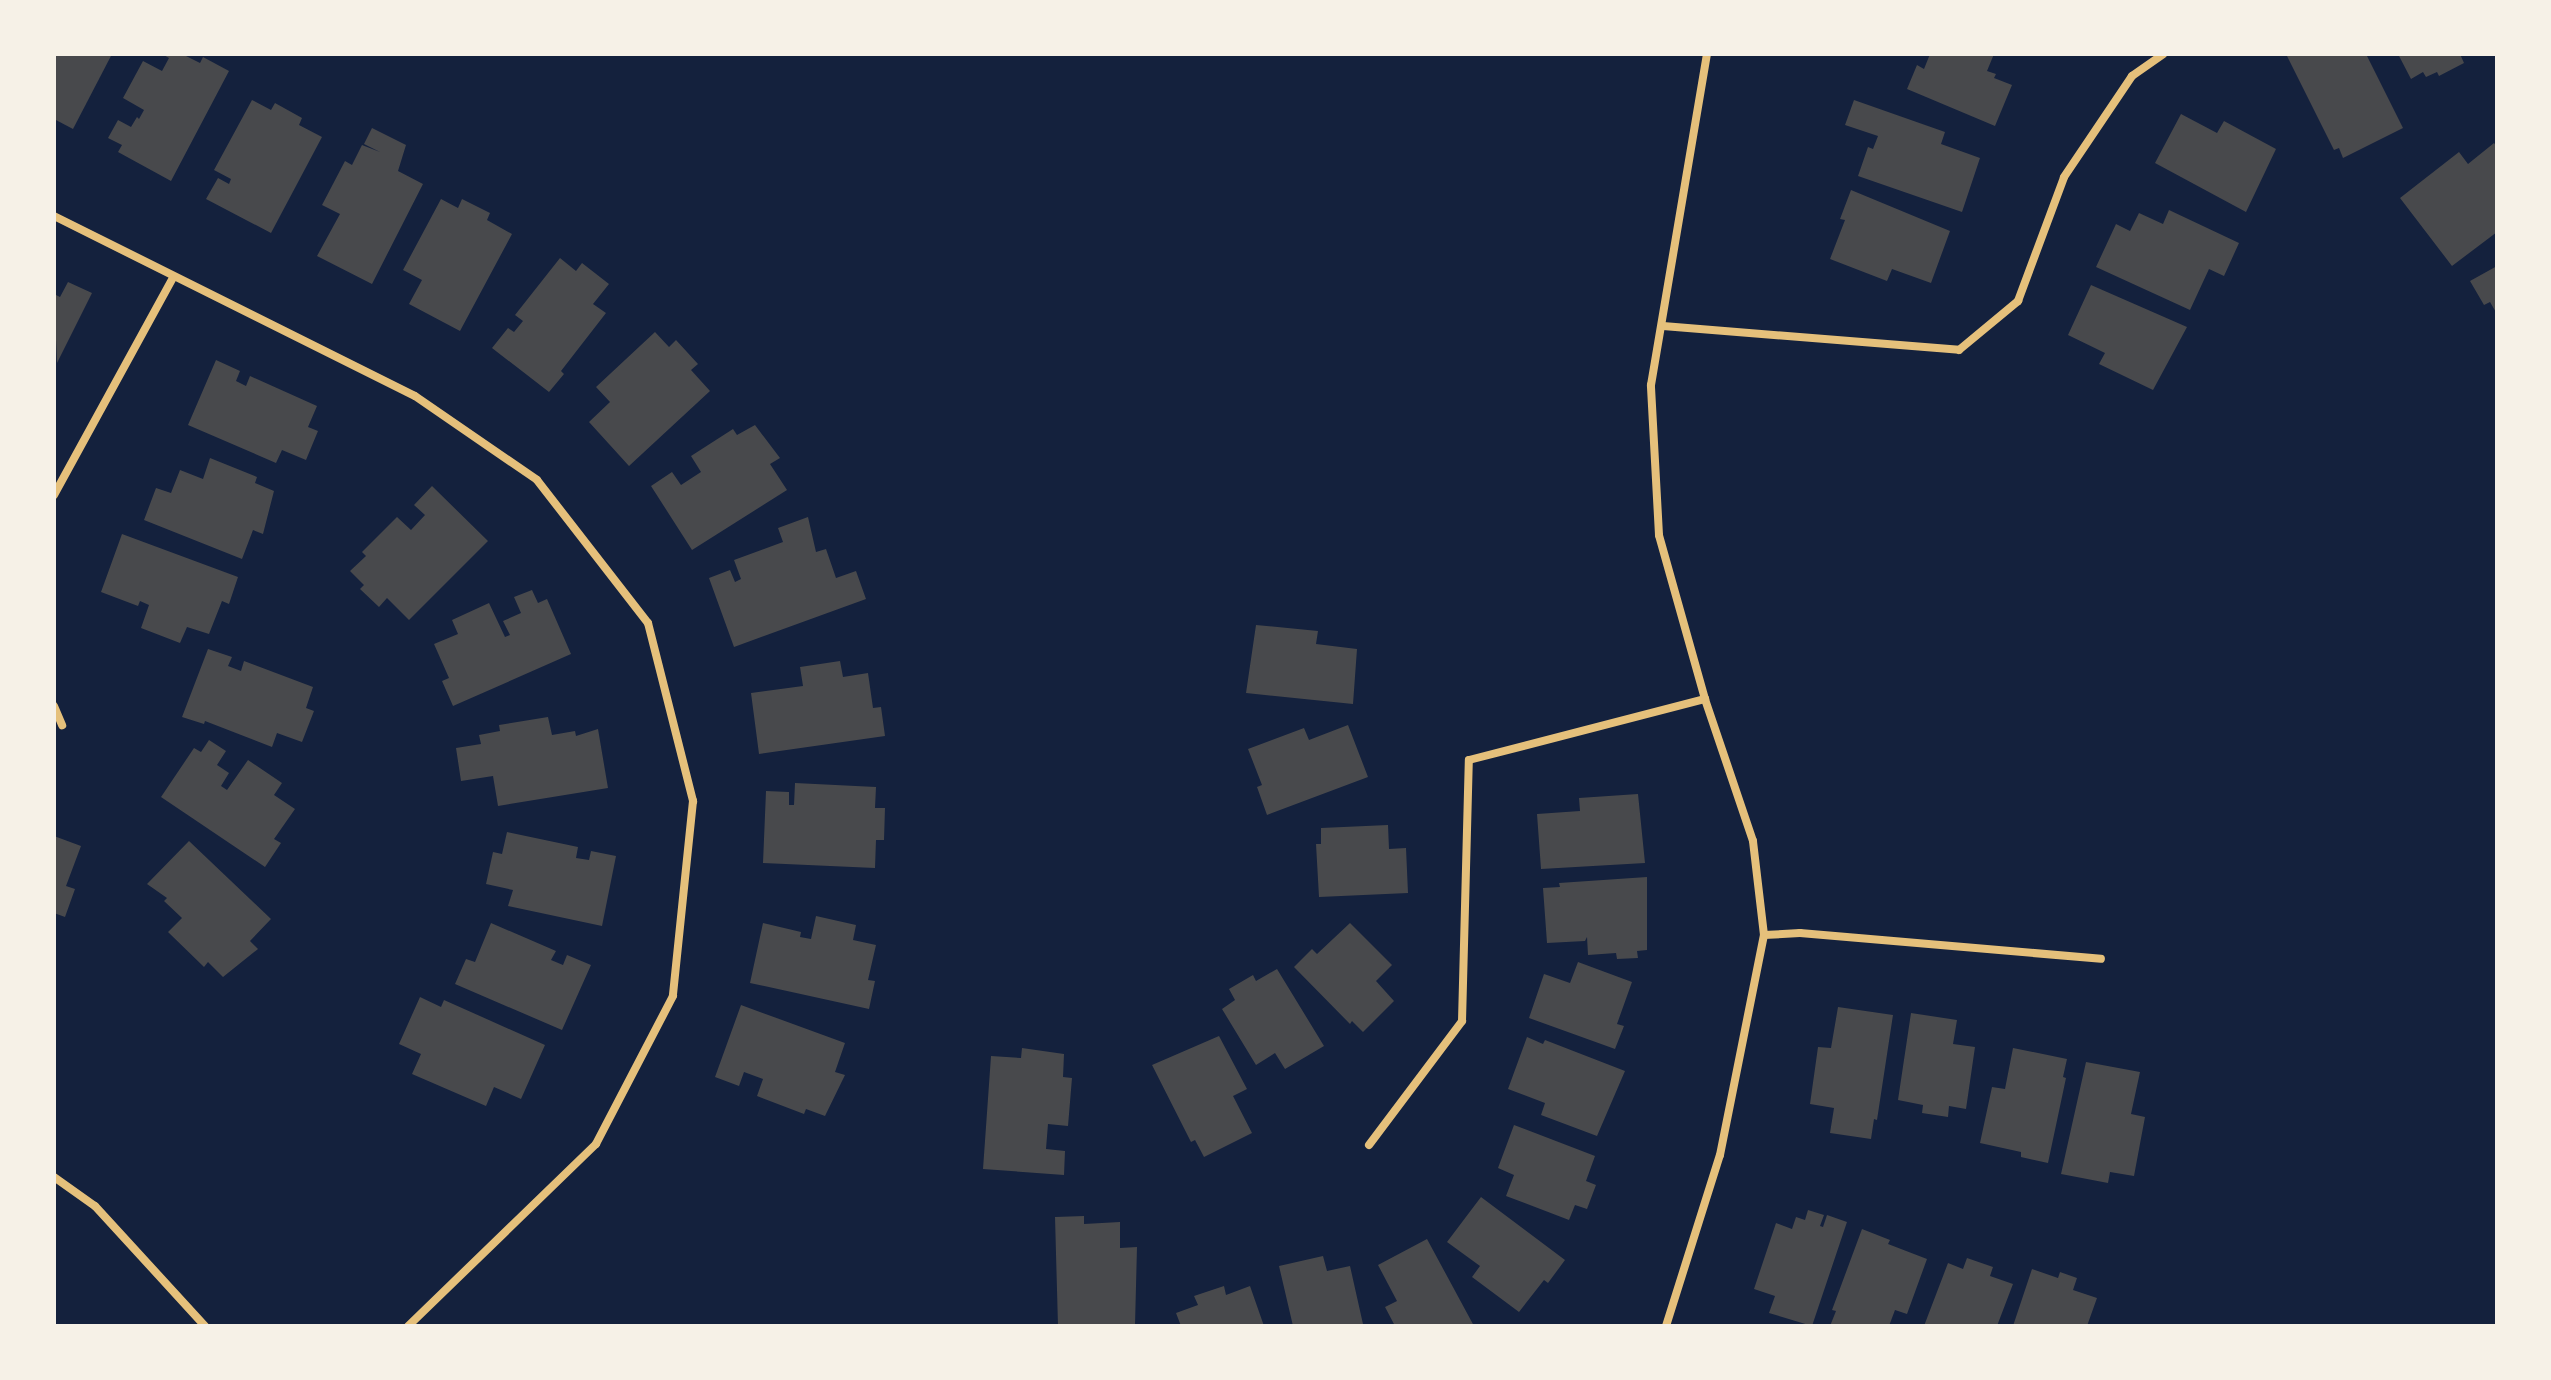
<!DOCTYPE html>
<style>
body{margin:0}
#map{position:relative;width:2551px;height:1380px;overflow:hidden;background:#14213d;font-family:Ubuntu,sans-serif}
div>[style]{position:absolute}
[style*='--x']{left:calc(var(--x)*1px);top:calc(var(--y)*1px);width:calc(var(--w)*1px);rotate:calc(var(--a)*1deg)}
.building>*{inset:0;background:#48494c}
.minor>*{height:8px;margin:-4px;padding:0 4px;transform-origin:4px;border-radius:4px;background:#e5c07b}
span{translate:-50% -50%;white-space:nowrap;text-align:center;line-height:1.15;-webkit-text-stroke:8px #f6f1e7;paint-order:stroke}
.frame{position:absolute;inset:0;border:56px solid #f6f1e7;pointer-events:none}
</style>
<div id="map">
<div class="building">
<i style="clip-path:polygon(54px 54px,112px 54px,73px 129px,54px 119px)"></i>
<i style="clip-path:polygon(162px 54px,182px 54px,200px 63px,203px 57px,229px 71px,171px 181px,118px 152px,122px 145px,108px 138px,118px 120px,131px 127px,137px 117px,139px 119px,144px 110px,123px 98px,143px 61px,162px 71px,169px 58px)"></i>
<i style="clip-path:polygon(1930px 54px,1994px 54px,1987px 71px,1996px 74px,1994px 78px,2012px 85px,1995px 126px,1907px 89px,1917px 65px,1924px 69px)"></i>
<i style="clip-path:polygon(2286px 54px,2366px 54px,2403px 128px,2343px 158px,2339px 148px,2334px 150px)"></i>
<i style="clip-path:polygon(2398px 54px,2460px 54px,2464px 63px,2439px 76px,2437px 72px,2426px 77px,2423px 72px,2411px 79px)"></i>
<i style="clip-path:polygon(252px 100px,271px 110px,275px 103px,302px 118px,299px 125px,322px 137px,271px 233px,206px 199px,218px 178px,229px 184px,231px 179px,214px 170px)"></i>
<i style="clip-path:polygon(1854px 100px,1945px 132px,1941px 144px,1980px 158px,1962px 212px,1858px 176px,1868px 147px,1873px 149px,1878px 136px,1845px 125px)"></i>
<i style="clip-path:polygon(2181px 114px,2217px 133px,2224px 121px,2276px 149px,2246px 212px,2155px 163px)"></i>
<i style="clip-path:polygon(372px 128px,406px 145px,398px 171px,423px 184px,372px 284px,317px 256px,340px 214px,322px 205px,345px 161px,352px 165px,362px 145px,380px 152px,364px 144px)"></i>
<i style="clip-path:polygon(2494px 143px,2497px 147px,2497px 232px,2452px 266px,2400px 198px,2459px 152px,2468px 164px)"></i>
<i style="clip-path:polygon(1851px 190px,1950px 231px,1931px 283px,1892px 269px,1887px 281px,1830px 259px,1845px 220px,1840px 219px)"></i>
<i style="clip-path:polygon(441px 199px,458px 208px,462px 199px,490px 213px,487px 220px,512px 234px,460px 331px,409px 304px,422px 280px,403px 270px)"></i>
<i style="clip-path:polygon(2169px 210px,2239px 243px,2224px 276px,2209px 269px,2190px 310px,2096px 267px,2116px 224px,2130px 231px,2139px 213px,2163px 224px)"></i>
<i style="clip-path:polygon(560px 258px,576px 271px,582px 263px,609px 284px,593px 304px,606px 313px,561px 371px,564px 374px,549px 392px,492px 348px,508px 328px,514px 332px,523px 321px,515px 315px)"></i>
<i style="clip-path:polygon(2497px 266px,2497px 314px,2490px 302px,2484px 305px,2470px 281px)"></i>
<i style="clip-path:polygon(68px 282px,92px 293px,57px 363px,54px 294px,60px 297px)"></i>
<i style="clip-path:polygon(2091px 285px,2187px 327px,2153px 390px,2099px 364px,2105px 353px,2068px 335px)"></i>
<i style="clip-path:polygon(655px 332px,669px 347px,676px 340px,698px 364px,691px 370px,710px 391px,629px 466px,589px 422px,610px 402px,596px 387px)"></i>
<i style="clip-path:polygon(216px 360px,240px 371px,236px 381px,246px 386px,250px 376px,317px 406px,308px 427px,318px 431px,306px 460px,282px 450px,276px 463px,188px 425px)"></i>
<i style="clip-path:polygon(755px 425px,780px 458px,770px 464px,787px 490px,692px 550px,651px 486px,672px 472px,681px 485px,701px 472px,691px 456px,733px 429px,737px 435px)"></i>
<i style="clip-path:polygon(210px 458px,257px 477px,255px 483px,274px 491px,263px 534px,253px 530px,242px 559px,144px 520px,156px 488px,171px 493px,180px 470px,203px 479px)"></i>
<i style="clip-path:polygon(432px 486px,488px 541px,409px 620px,387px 598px,379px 607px,360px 589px,364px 585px,350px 571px,366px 556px,362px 552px,397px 517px,411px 530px,425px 515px,414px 505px)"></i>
<i style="clip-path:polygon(808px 517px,816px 552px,826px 549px,836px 578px,856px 571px,866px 599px,734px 647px,709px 578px,730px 570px,735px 582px,741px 579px,734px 560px,783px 542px,778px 528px)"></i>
<i style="clip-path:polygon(122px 534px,238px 577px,229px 604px,222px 601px,209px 634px,187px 627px,180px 643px,141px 628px,149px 605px,140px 601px,138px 606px,101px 592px)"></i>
<i style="clip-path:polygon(532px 590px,538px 603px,547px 599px,571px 654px,453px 706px,442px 681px,449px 678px,434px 644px,458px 634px,452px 620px,489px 603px,505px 637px,510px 635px,503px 621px,521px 613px,514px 597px)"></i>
<i style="clip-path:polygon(1256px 625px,1318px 631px,1316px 644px,1357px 649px,1353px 704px,1246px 693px)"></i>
<i style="clip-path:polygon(208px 649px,232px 657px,228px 666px,241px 671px,244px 661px,313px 687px,306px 708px,314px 711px,302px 742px,277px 733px,272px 747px,205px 721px,204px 724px,182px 717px)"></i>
<i style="clip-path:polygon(840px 661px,843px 677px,868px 673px,873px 708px,881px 707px,885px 736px,759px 754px,751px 693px,803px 686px,800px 667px)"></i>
<i style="clip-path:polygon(548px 717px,552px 735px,575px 731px,576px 736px,598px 729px,608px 788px,498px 806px,493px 776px,461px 781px,456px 748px,481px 744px,479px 735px,500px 731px,499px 725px)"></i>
<i style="clip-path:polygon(1348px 725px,1368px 777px,1267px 815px,1257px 787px,1262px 785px,1248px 749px,1304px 728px,1309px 740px)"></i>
<i style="clip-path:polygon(209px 740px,226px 751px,217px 765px,229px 773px,221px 786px,227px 790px,248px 760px,282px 783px,274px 795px,295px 809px,274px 839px,281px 843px,265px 867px,161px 797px,194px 748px,201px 752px)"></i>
<i style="clip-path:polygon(795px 783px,876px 787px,875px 808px,885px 808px,884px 840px,876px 840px,875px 868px,763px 863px,766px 791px,789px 792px,789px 805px,794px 805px)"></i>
<i style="clip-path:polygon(1638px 794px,1645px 863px,1541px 869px,1537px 814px,1580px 811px,1579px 798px)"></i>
<i style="clip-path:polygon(1388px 825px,1389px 849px,1406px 848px,1408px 893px,1319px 897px,1316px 844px,1321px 844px,1321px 828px)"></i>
<i style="clip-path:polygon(507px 832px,578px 847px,576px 858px,589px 860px,591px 851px,616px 856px,602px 926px,508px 906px,513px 890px,486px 884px,493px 852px,502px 854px)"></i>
<i style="clip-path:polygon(54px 836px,81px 846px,66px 886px,75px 889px,65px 917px,54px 913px)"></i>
<i style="clip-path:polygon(189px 841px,271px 919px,250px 941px,258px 949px,223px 977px,208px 962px,204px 967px,168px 932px,182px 918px,164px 901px,167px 898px,147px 884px)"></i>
<i style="clip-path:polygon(1647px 877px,1647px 950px,1637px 951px,1638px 958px,1617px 959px,1616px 953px,1588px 955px,1587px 937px,1585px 941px,1547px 943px,1543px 888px,1560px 887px,1559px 883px)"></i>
<i style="clip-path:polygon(816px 916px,856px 925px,853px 940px,876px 945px,868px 980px,875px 981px,869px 1009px,750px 983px,763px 923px,801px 932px,800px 937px,811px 939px)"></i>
<i style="clip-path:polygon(491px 923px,556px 951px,551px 960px,563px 965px,567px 955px,591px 965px,562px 1030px,455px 984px,466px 959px,475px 962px)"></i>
<i style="clip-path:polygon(1350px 923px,1392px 965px,1376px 981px,1394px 1001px,1363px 1032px,1352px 1021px,1350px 1024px,1294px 967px,1312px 949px,1317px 954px)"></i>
<i style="clip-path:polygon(1578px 962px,1632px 982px,1617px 1024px,1624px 1026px,1615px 1049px,1529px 1018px,1544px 974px,1570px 983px)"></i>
<i style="clip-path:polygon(1277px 969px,1324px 1046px,1285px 1069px,1275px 1053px,1256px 1065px,1222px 1009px,1235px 1000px,1229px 989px,1253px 975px,1256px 981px)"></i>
<i style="clip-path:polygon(420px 997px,441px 1007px,444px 1000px,545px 1045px,521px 1099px,494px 1087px,486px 1106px,412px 1074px,421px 1054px,399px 1044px)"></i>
<i style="clip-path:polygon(741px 1005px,845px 1043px,835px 1072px,845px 1075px,825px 1116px,806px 1109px,804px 1114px,757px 1096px,763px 1079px,744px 1072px,739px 1086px,715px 1077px)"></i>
<i style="clip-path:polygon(1838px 1007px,1893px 1015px,1877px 1120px,1874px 1119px,1871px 1139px,1830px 1133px,1834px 1108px,1810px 1104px,1818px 1047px,1831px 1048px)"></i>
<i style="clip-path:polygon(1911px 1013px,1957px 1020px,1953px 1044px,1975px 1047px,1966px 1109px,1949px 1106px,1948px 1117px,1922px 1113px,1923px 1105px,1898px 1100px)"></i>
<i style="clip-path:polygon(1219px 1036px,1247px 1089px,1233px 1096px,1252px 1133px,1204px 1157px,1195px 1140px,1191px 1142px,1152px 1065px)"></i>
<i style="clip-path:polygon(1527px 1037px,1543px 1044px,1545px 1040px,1625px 1071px,1597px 1136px,1541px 1115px,1545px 1103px,1508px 1089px)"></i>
<i style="clip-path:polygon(1022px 1048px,1064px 1054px,1063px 1077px,1072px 1078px,1068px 1126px,1048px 1124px,1046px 1149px,1065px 1151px,1064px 1175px,983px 1169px,991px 1056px,1021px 1058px)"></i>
<i style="clip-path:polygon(2013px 1048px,2067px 1059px,2063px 1077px,2066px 1078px,2048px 1163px,2021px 1157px,2021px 1152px,1980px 1143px,1992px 1087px,2005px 1089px)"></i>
<i style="clip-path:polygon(2086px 1062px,2140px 1072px,2131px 1114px,2145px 1117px,2134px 1176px,2110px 1172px,2108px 1183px,2061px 1174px)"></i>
<i style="clip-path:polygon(1514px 1125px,1595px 1156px,1586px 1181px,1596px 1185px,1587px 1209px,1575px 1205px,1569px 1220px,1506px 1196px,1514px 1175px,1498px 1168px)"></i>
<i style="clip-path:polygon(1481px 1197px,1565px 1260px,1548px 1283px,1544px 1280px,1519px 1312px,1472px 1277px,1480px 1266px,1447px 1242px)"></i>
<i style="clip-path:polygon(1808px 1210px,1824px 1215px,1820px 1226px,1823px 1227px,1827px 1215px,1847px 1222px,1812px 1326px,1769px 1313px,1775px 1296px,1754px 1289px,1776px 1223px,1792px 1229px,1796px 1217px,1805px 1220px)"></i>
<i style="clip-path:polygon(1084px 1216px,1084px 1224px,1120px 1222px,1120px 1248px,1137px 1247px,1135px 1326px,1058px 1326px,1055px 1217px)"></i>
<i style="clip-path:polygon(1862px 1229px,1890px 1240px,1888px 1244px,1927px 1259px,1907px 1314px,1895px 1310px,1889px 1326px,1830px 1326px,1836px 1311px,1832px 1310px)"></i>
<i style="clip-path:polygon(1427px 1239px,1474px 1326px,1395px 1326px,1385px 1307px,1397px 1301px,1378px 1265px)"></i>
<i style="clip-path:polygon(1323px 1256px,1327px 1271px,1350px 1266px,1363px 1324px,1293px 1326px,1279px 1266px)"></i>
<i style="clip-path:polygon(1967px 1258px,1993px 1267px,1990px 1276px,2013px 1284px,1997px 1326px,1924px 1326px,1948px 1263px,1963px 1269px)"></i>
<i style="clip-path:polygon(2032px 1269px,2058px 1278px,2060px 1272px,2077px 1278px,2073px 1290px,2097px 1298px,2087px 1326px,2013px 1326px)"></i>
<i style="clip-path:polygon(1224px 1286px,1226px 1295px,1250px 1286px,1264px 1326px,1181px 1326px,1176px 1313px,1198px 1305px,1194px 1296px)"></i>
</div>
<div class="minor">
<i style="--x:54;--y:216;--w:403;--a:26.5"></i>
<i style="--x:415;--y:396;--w:148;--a:34.5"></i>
<i style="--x:537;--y:480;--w:181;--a:52.2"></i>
<i style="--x:648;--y:623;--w:184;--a:75.8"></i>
<i style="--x:693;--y:801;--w:196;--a:95.9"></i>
<i style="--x:673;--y:996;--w:167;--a:117.5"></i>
<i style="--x:596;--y:1144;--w:262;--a:135.9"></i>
<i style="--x:1663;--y:326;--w:297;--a:4.6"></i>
<i style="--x:1959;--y:350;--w:77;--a:-39.7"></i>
<i style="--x:2018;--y:301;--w:132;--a:-69.6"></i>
<i style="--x:2064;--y:177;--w:122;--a:-56"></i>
<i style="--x:2132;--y:76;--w:38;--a:-35"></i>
<i style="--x:54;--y:495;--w:247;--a:-61.3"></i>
<i style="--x:54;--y:706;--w:21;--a:67"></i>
<i style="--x:1764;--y:935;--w:36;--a:-3"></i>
<i style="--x:1800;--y:933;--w:302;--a:4.9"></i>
<i style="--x:1369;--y:1145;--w:155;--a:-53.1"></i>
<i style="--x:1462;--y:1021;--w:261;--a:-88.5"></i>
<i style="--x:1469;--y:760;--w:244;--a:-14.5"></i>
<i style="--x:54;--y:1177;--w:50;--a:35.3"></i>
<i style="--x:95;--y:1206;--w:163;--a:47.5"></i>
<i style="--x:1666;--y:1326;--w:179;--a:-72.5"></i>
<i style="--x:1720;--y:1155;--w:224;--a:-78.7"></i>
<i style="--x:1764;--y:935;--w:95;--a:-96.7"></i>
<i style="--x:1753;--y:841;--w:150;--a:-108.7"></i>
<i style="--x:1705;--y:699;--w:170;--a:-105.7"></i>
<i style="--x:1659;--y:535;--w:150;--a:-93.1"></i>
<i style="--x:1651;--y:385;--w:336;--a:-80.4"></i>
</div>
<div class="frame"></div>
</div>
